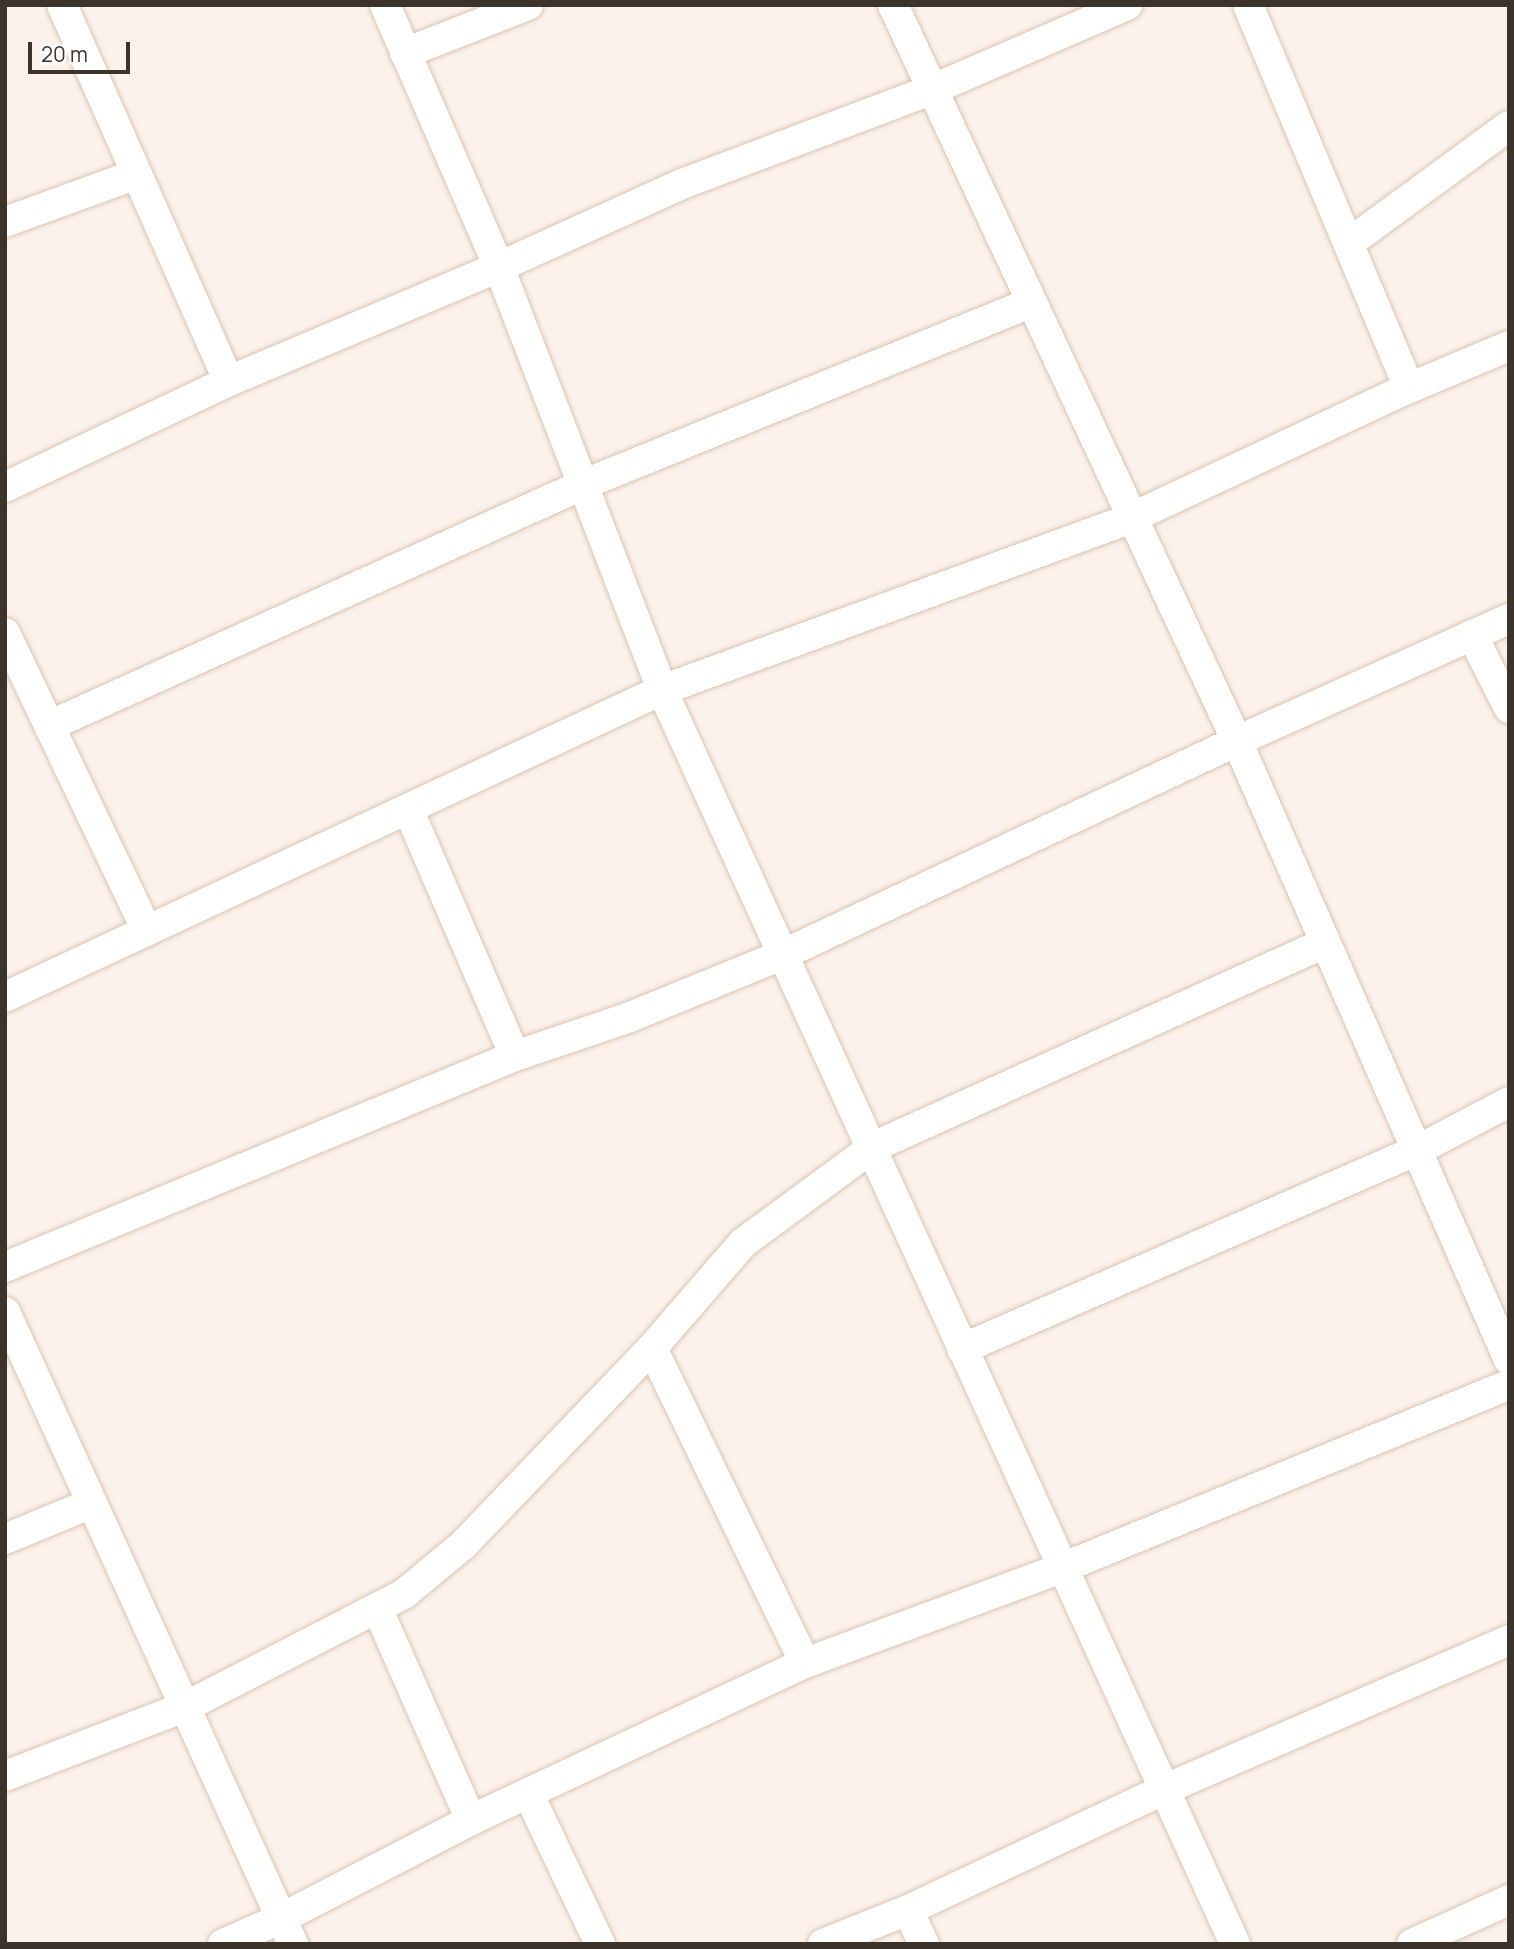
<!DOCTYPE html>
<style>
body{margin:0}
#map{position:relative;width:1514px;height:1949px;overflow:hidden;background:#fcf2eb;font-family:Manrope,sans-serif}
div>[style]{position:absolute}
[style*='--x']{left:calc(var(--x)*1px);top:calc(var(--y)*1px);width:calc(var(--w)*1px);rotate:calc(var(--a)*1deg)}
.roads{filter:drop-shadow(0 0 2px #dbc3b0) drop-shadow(0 0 2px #dbc3b0)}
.street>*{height:30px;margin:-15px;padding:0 15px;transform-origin:15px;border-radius:15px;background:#fff}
span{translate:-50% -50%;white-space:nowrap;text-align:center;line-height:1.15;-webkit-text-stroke:6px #fff;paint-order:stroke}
.frame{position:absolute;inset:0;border:7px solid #3c332b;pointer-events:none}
.scale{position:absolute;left:28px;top:42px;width:102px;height:32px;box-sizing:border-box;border:4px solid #3c332b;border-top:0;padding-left:9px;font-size:21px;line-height:24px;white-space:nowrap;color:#3c332b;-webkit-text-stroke:5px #fff;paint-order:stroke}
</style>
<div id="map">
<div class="roads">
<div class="street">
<i style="--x:62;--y:5;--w:411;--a:66.1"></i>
<i style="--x:385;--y:5;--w:286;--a:66.5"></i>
<i style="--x:499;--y:267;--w:453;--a:68.9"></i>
<i style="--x:662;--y:690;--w:1379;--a:65.44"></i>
<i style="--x:893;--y:5;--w:812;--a:64.95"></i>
<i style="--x:1237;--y:741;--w:676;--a:66.28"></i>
<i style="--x:1248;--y:5;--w:415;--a:67.2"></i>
<i style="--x:405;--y:53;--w:132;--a:-21.3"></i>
<i style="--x:5;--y:222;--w:140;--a:-20"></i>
<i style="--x:1349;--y:243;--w:198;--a:-36.2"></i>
<i style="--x:5;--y:487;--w:248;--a:-25.3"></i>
<i style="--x:229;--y:381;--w:293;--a:-22.9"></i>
<i style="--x:499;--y:267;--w:201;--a:-24.4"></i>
<i style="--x:682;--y:184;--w:266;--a:-20.7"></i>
<i style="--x:931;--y:90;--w:214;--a:-23.4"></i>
<i style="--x:5;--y:633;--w:330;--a:64.5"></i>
<i style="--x:1472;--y:635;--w:82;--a:63.1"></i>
<i style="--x:49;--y:726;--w:585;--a:-24.33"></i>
<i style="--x:582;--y:485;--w:484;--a:-22.1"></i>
<i style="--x:408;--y:809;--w:269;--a:66.6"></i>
<i style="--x:5;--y:997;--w:725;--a:-25.05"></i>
<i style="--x:662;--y:690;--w:500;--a:-20.1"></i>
<i style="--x:1131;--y:518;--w:307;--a:-25.1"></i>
<i style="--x:1409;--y:388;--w:108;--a:-22.8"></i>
<i style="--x:5;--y:1267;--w:552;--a:-22.48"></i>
<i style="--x:515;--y:1056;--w:121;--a:-18.7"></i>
<i style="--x:630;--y:1017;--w:166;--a:-22.2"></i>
<i style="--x:784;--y:954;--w:501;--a:-25.18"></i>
<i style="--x:1237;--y:741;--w:298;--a:-24.2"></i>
<i style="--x:5;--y:1312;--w:695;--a:65.5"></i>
<i style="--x:652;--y:1348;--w:350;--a:64.1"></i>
<i style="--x:962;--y:1349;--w:495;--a:-23.6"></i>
<i style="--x:1416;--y:1151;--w:105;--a:-27.8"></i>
<i style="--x:5;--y:1539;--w:94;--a:-22.5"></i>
<i style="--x:377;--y:1608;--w:232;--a:66.1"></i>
<i style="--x:5;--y:1776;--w:193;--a:-21"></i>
<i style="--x:185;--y:1707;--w:246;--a:-27.3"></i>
<i style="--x:404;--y:1594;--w:77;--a:-39.7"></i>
<i style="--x:463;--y:1545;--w:273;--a:-46.2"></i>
<i style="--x:652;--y:1348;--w:139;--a:-49.1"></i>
<i style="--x:743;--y:1243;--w:162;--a:-36.4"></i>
<i style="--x:873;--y:1147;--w:496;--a:-24.3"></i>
<i style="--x:528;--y:1793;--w:167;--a:64.5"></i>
<i style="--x:908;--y:1910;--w:38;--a:65"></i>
<i style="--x:223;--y:1944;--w:64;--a:-23.8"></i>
<i style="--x:282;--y:1918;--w:213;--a:-27.4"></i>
<i style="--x:471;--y:1820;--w:369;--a:-25.2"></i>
<i style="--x:805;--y:1663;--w:274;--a:-20.3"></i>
<i style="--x:1062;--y:1568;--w:483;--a:-22.3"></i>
<i style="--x:823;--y:1944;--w:92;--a:-21.8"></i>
<i style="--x:908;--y:1910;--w:282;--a:-25.2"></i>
<i style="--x:1163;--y:1790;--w:377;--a:-23.4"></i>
<i style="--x:1412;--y:1944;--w:107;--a:-24.4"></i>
</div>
</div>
<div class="frame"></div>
<div class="scale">20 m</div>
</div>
